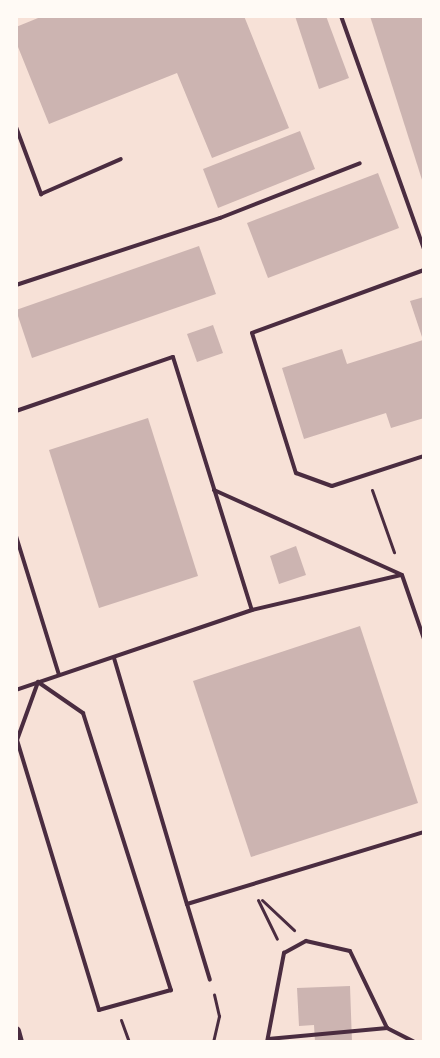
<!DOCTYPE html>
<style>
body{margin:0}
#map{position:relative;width:440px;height:1058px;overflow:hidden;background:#f7e1d7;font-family:"DM Sans",sans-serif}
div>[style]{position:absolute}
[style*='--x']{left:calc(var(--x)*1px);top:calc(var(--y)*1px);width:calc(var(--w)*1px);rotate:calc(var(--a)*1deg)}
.building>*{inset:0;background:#ccb4b1}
.path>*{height:3px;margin:-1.5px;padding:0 1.5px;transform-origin:1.5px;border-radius:1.5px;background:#4a2c40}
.service>*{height:4px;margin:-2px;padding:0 2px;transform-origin:2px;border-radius:2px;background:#4a2c40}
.secondary>*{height:10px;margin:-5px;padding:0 5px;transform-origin:5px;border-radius:5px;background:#4a2c40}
span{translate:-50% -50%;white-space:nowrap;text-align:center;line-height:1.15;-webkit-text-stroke:4px #fffaf5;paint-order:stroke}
.frame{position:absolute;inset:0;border:18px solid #fffaf5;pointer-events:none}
</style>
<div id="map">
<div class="building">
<i style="clip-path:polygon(43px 16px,244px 16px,289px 128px,212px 158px,177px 73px,49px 124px,16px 42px,16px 27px)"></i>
<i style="clip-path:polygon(295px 16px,326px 16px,349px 78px,319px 89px)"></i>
<i style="clip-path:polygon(370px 16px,424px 16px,424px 183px,423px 183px)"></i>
<i style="clip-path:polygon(300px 131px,315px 169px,218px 208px,203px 169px)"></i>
<i style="clip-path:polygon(378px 173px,399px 228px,268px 278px,247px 223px)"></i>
<i style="clip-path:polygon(199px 246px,216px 294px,32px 358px,16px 310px)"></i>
<i style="clip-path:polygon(424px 297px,424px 418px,391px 428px,386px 413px,304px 439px,282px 368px,342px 349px,347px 364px,423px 340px,410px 301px)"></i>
<i style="clip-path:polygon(213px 325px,223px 353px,197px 362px,187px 334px)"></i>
<i style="clip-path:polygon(148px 418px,198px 576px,99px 608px,49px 450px)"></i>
<i style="clip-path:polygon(296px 546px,306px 575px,279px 584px,270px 556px)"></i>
<i style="clip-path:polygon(360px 626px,418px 803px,251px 857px,193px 681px)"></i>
<i style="clip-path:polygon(350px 986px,352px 1042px,315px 1042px,314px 1025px,299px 1026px,297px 988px)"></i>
</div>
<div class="path">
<i style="--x:372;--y:490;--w:66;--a:70.5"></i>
<i style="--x:258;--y:900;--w:43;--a:64"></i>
<i style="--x:262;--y:900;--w:44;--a:43.2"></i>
<i style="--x:121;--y:1020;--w:23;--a:70"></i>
<i style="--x:213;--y:1042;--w:27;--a:-77"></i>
<i style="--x:219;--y:1016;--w:22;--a:-103"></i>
</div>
<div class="service">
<i style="--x:341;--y:16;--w:247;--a:70.4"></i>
<i style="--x:16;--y:127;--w:72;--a:69.5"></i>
<i style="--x:41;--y:194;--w:87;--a:-23.6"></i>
<i style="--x:424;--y:270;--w:183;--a:159.9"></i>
<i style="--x:252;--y:333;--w:147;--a:72.6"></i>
<i style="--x:296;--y:473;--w:38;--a:20"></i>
<i style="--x:332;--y:486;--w:97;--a:-18.1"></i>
<i style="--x:16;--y:285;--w:215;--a:-18.2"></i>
<i style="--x:220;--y:218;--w:150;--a:-21.4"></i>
<i style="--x:16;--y:411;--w:166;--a:-19"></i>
<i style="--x:173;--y:357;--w:265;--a:72.7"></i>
<i style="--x:252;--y:610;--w:249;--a:161.3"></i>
<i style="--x:214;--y:490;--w:206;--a:24.3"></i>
<i style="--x:402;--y:575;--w:68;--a:71"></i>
<i style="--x:16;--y:536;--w:145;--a:72.8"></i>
<i style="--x:252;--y:610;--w:153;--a:-13.2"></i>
<i style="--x:114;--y:658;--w:257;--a:73.5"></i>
<i style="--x:187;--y:904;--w:248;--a:-16.9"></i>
<i style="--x:38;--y:682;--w:55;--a:34.6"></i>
<i style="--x:83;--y:713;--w:291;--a:72.4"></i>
<i style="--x:171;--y:990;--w:75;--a:164.5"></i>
<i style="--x:99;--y:1010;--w:282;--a:-106.9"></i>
<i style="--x:17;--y:740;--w:62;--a:-70.1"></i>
<i style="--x:187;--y:904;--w:79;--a:73.2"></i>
<i style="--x:268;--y:1039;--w:120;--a:-5.3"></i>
<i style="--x:267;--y:1042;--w:91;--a:-79.2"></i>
<i style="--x:284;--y:953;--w:25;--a:-29"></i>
<i style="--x:306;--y:941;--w:45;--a:12.8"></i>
<i style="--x:350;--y:951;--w:85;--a:64.3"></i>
<i style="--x:387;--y:1028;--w:30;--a:27"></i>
</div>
<div class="secondary">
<i style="--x:16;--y:1031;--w:11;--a:75"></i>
</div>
<div class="frame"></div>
</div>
